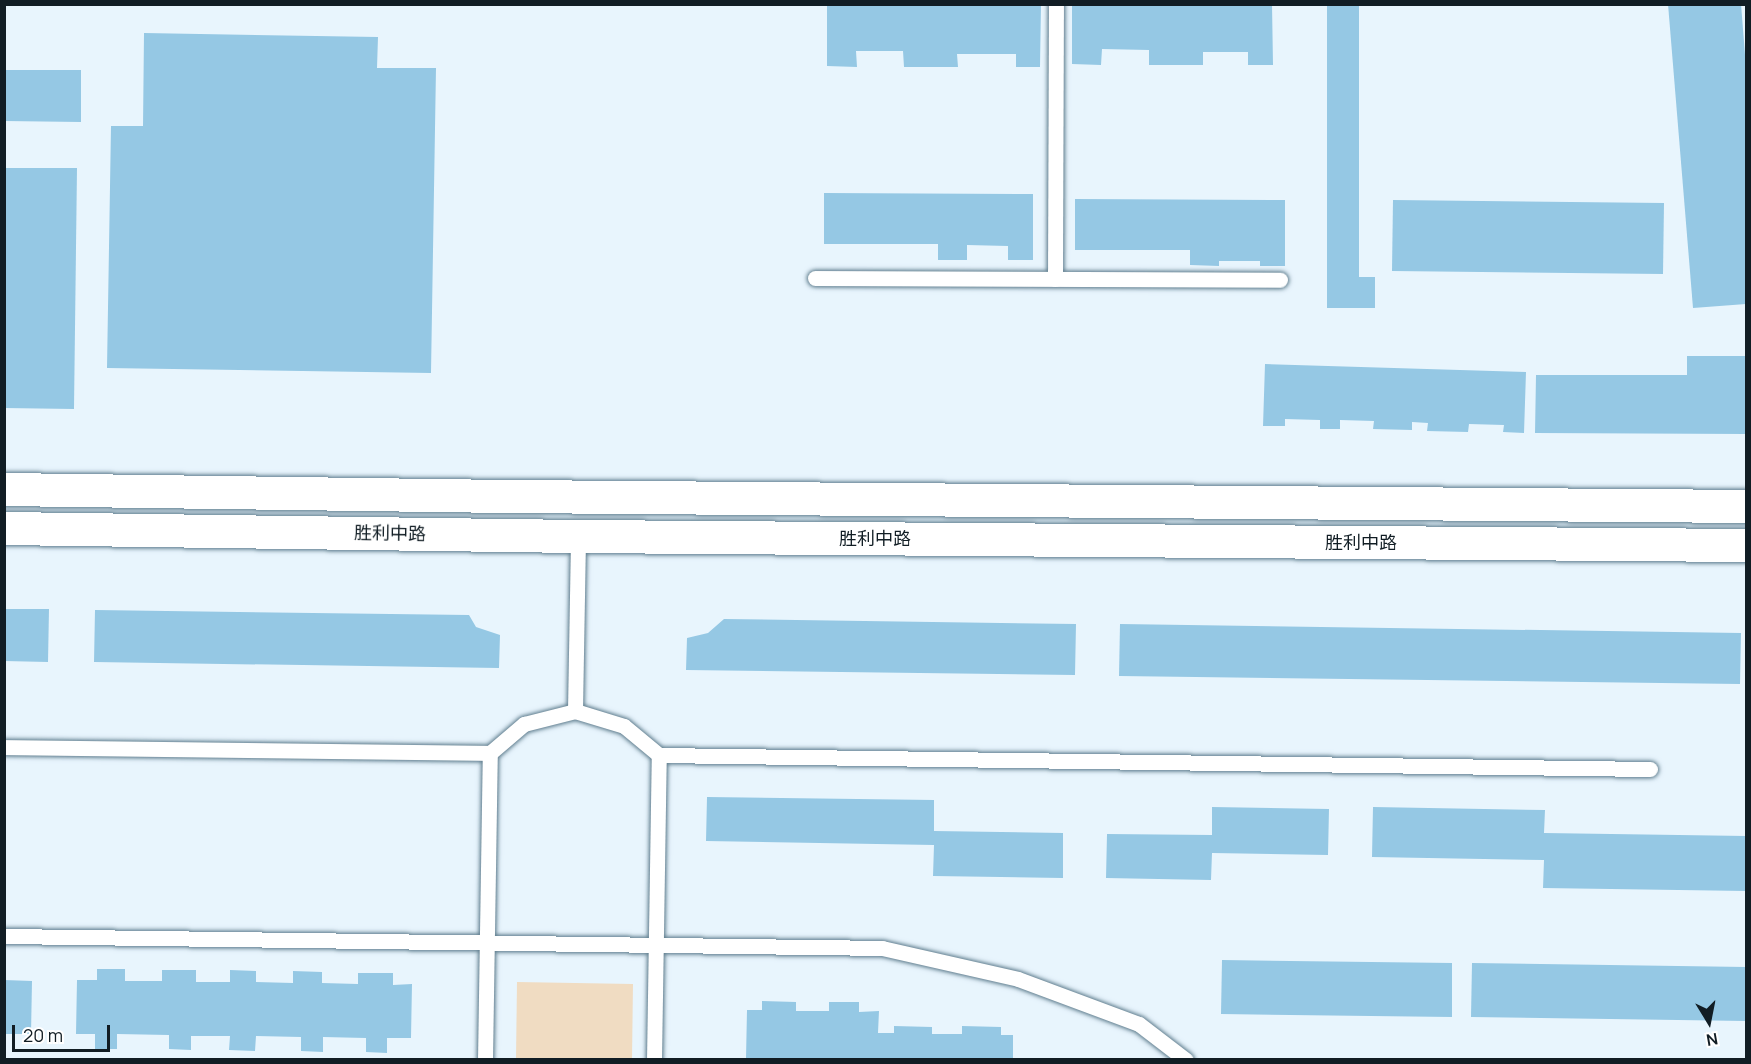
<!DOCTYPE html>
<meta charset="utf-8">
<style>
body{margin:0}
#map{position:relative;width:1751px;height:1064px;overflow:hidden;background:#e8f5fd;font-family:Manrope,"Noto Sans SC",sans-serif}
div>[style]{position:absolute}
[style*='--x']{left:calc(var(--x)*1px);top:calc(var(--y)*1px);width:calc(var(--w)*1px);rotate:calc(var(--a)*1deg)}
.green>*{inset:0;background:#f0dcc2}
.building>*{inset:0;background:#95c8e4}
.roads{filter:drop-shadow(0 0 2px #607e8f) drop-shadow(0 0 2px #607e8f)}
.service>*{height:15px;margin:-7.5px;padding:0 7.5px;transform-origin:7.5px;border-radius:7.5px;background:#fff}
.tertiary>*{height:33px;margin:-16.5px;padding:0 16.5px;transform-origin:16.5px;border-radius:16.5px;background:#fff}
span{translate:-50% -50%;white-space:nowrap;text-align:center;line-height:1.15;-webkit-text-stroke:5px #fff;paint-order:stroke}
.street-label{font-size:18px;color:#111d24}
.frame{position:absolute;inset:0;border:6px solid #111d24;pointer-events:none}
.north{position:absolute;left:1679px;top:992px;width:60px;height:60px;-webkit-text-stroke:4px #fff;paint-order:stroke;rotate:170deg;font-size:16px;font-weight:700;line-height:24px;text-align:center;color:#111d24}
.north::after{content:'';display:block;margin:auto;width:21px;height:27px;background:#111d24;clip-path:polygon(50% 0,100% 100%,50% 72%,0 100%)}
.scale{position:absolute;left:12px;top:1025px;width:98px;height:27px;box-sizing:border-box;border:3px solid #111d24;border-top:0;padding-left:8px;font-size:18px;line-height:21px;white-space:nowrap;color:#111d24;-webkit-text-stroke:4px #fff;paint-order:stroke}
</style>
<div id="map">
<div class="green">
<i style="clip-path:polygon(517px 982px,633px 984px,632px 1059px,516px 1059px)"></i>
</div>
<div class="building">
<i style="clip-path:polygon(827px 4px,1041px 4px,1040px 67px,1016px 67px,1016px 54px,957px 54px,958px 67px,904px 67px,903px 51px,856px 51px,857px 67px,827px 66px)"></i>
<i style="clip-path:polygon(1072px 4px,1272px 4px,1273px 65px,1248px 65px,1248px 52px,1203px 52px,1203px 65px,1149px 65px,1149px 50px,1102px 49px,1101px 65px,1072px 64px)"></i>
<i style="clip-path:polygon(1327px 4px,1359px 4px,1359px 277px,1375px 277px,1375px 308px,1327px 308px)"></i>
<i style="clip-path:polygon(1668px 4px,1741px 4px,1746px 67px,1746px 304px,1693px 308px)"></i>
<i style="clip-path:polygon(144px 33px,378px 37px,377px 68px,436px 68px,431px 373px,107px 368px,111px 126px,143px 126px)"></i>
<i style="clip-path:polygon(4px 70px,81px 70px,81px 122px,4px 121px)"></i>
<i style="clip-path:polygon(4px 168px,77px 168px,74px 409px,4px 408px)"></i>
<i style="clip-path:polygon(824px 193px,1033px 194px,1033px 260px,1008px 260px,1008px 246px,967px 245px,967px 260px,938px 260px,938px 244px,824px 244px)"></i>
<i style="clip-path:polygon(1075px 199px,1285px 200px,1285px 266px,1260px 266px,1260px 261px,1219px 261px,1219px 266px,1190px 265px,1190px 250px,1075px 250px)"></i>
<i style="clip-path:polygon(1393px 200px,1664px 203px,1663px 274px,1392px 271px)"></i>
<i style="clip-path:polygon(1687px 356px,1746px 356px,1746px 434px,1535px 433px,1536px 375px,1687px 375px)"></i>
<i style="clip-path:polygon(1265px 364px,1526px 372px,1524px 433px,1503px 432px,1504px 425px,1469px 424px,1468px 432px,1427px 431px,1428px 423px,1412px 422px,1412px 430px,1373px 429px,1374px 421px,1340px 420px,1340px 429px,1320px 429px,1320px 420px,1285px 419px,1285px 426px,1263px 426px)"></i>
<i style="clip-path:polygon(4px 609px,49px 609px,48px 662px,4px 661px)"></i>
<i style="clip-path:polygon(95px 610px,469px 615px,476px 627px,500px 635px,499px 668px,94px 662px)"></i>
<i style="clip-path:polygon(724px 619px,1076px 624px,1075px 675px,686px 670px,687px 638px,708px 633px)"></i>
<i style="clip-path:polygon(1120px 624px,1741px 633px,1740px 684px,1119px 676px)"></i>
<i style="clip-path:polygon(707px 797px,934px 800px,934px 831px,1063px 833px,1063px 878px,933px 876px,934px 845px,706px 841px)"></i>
<i style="clip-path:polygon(1212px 807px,1329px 809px,1328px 855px,1212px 853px,1211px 880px,1106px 878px,1107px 834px,1212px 835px)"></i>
<i style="clip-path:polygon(1373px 807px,1545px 810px,1544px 833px,1746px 836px,1746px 891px,1543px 888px,1544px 860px,1372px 857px)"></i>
<i style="clip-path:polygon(1222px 960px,1452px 963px,1452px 1017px,1221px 1014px)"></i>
<i style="clip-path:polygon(1472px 963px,1746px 967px,1746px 1021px,1471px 1017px)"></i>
<i style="clip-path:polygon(97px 969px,125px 969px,125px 981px,162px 981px,162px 970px,196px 970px,196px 982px,230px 982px,230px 970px,256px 971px,256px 982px,293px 983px,293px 971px,322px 972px,322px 983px,358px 984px,358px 973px,393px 973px,393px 985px,412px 984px,411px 1038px,387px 1038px,387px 1053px,366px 1052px,366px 1038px,323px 1037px,323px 1052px,301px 1051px,301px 1037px,256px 1036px,255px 1051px,229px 1050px,230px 1036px,191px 1036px,191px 1050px,169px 1049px,169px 1035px,117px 1034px,117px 1049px,95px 1049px,95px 1034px,76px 1034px,77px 980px,97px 980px)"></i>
<i style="clip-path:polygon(4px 980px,32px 981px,31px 1034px,4px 1034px)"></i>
<i style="clip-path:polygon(762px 1001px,796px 1002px,796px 1011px,829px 1011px,829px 1002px,859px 1002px,859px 1012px,879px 1011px,878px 1033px,894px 1033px,894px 1026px,932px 1027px,932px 1034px,962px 1034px,962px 1026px,1001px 1027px,1001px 1035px,1013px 1035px,1013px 1060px,746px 1058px,747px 1010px,762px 1010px)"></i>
</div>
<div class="roads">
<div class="service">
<i style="--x:815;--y:278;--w:465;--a:0.2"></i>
<i style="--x:1055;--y:279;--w:275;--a:-89.8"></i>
<i style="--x:575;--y:711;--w:175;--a:-89"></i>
<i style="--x:4;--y:747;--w:486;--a:0.7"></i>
<i style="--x:490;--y:753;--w:45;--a:-40.5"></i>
<i style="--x:524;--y:724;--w:53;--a:-14.3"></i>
<i style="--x:575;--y:711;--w:51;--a:17"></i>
<i style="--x:624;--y:726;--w:45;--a:39.6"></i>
<i style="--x:659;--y:755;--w:991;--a:0.81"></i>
<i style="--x:4;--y:936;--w:878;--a:0.78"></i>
<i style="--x:882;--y:948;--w:139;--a:12.8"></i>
<i style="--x:1018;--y:979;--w:129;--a:20.4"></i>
<i style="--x:1139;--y:1024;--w:59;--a:37.5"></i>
<i style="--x:485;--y:1060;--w:307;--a:-89.1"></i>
<i style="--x:654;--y:1060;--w:305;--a:-89.1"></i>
</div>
<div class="tertiary">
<i style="--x:4;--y:489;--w:504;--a:0.8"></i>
<i style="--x:508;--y:496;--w:1238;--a:0.46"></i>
<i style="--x:4;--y:528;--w:574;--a:0.8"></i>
<i style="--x:578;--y:536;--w:1168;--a:0.44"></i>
</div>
</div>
<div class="street-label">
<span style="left:390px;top:533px;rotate:1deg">胜利中路</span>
<span style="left:875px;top:538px">胜利中路</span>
<span style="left:1361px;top:542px">胜利中路</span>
</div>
<div class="frame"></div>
<div class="north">N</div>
<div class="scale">20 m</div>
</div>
